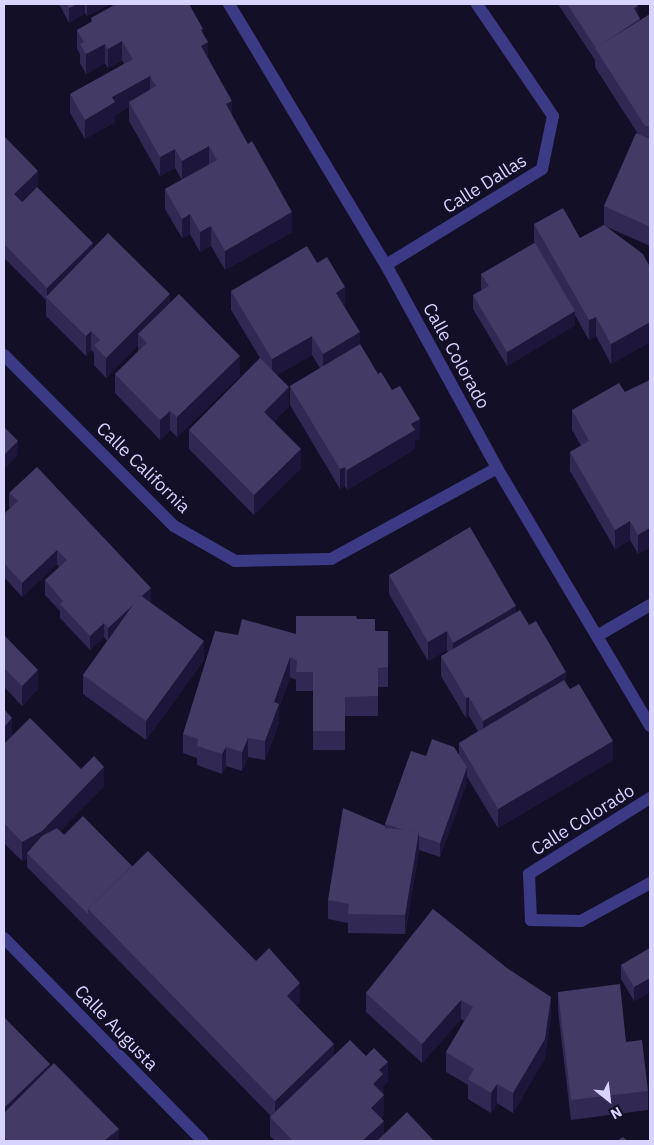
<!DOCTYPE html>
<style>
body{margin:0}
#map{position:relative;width:654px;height:1145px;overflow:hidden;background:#130f26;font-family:"IBM Plex Sans",sans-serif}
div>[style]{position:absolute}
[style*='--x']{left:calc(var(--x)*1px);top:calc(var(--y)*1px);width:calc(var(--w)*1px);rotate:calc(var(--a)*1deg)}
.street>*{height:12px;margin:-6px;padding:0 6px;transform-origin:6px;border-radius:6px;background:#3d3a85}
.wall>*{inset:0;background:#312854}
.shaded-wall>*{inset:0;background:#1d163a}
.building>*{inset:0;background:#433a66}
span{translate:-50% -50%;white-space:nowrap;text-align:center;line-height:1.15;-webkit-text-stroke:5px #130f26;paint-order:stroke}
.street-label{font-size:18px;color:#d9d4ff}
.frame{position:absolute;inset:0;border:5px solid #d9d4ff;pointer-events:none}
.north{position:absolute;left:584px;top:1075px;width:50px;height:50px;-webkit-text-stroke:4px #130f26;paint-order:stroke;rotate:151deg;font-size:14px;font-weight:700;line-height:20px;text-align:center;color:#d9d4ff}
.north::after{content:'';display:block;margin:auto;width:18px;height:22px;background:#d9d4ff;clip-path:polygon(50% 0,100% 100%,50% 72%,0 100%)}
</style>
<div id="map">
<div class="street">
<i style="--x:229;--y:4;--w:305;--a:59"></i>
<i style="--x:386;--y:265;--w:231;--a:61.3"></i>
<i style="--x:497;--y:468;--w:300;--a:59.3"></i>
<i style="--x:386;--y:265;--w:183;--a:-31.6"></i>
<i style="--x:542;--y:169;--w:54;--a:-78.3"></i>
<i style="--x:553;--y:116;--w:135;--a:-124.2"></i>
<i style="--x:4;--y:355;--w:241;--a:45.2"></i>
<i style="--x:174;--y:526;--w:70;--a:29.8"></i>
<i style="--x:235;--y:561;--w:96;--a:-1.2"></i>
<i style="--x:331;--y:559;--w:189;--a:-28.7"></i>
<i style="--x:597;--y:636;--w:61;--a:-30.3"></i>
<i style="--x:650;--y:798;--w:143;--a:147.9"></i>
<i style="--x:529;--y:874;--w:46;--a:87.5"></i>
<i style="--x:531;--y:920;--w:50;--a:1.1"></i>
<i style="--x:581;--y:921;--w:79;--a:-28.8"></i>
<i style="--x:4;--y:938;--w:284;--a:45.6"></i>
</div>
<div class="wall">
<i style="clip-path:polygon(59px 4px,110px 4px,87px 16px,85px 13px,69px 23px)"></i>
<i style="clip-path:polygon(111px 4px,189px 4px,203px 34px,208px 57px,232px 117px,292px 232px,225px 270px,211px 246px,200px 252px,190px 234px,182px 238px,165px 209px,165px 189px,182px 180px,175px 168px,160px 176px,129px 121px,129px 107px,115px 115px,115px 122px,85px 139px,70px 113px,70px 94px,124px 64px,122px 60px,108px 68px,105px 63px,86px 74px,80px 63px,80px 54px,77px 49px,77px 30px,91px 22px,91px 18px,112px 6px)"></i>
<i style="clip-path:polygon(558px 4px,636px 4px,638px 15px,640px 21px,650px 14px,650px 246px,607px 227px,650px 267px,650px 342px,611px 364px,596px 336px,589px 340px,575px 315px,575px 325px,507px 366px,473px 309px,473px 295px,482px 290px,481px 289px,481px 274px,534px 243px,534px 224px,580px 238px,604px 225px,604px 206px,638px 134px,595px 67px,595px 60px)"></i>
<i style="clip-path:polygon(4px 136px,38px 185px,21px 201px,93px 249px,170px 303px,240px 376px,177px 437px,170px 430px,160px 440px,115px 393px,115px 374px,138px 351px,138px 345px,106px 378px,94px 365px,94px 353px,91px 350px,86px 356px,46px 316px,46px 300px,4px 258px)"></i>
<i style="clip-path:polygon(317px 263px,345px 307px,344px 307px,360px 344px,378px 374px,420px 438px,415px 441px,415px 449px,347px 490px,345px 486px,340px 489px,290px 405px,290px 386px,320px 368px,312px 355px,277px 375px,289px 406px,274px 421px,301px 468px,254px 515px,189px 449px,189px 430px,260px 358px,231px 310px,231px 291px)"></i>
<i style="clip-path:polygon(650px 380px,638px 554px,630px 540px,615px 549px,570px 471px,570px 452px,581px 446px,572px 430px,572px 410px,625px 392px)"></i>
<i style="clip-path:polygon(9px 493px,151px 603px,204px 660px,146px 740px,83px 694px,83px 675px,107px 641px,104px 637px,90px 650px,60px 618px,60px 611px,45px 595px,45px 580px,59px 567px,57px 564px,22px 597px,4px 577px,4px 514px,10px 508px,9px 507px)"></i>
<i style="clip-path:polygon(389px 575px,516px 612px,566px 684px,613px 760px,498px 828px,467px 777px,467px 782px,440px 857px,419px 850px,405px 934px,348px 933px,348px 923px,328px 919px,328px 900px,385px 827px,385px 824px,426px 756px,459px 754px,459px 743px,478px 731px,469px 716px,466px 718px,441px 676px,441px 656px,448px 652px,447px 650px,428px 661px,389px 594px)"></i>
<i style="clip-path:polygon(357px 619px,375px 631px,388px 631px,388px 687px,378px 687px,378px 716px,345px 716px,345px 750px,313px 750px,313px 691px,296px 691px,296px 680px,290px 677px,279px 708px,279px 723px,265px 760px,248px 757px,242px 771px,226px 766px,222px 774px,197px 765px,197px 758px,183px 753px,183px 734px,238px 635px,296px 634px)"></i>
<i style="clip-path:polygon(4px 635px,38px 689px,22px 706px,4px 687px)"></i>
<i style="clip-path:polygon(4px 709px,12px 736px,81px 769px,104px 786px,60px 831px,64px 835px,132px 866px,256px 961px,300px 1002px,296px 1006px,334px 1056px,388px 1081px,383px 1086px,384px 1114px,381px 1118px,384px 1135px,434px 1141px,275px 1141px,270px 1136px,270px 1117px,271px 1116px,27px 867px,27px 858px,22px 861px,4px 843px)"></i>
<i style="clip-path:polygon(433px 909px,551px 1016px,545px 1058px,513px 1113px,497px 1103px,491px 1113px,468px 1099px,468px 1085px,446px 1072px,446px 1052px,464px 1021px,461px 1019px,422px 1063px,366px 1012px,366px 993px)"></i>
<i style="clip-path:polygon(650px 948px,650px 992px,634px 1001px,621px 979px,621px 965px)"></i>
<i style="clip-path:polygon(558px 992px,626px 1042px,648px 1091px,648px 1110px,571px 1120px,558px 1011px)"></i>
</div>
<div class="shaded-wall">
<i style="clip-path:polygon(77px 4px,85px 4px,85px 13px,69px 23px,69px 8px)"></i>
<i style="clip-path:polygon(87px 4px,110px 4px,87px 16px)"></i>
<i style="clip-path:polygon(638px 6px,638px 20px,640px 19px,640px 33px,596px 50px,634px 8px)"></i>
<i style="clip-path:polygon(203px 29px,203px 45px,208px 42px,208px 62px,201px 65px,201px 30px)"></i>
<i style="clip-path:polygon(122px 41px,122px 60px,108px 68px,108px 49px)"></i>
<i style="clip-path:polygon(105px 44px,105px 63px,86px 74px,86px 54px)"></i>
<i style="clip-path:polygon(150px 76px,150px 96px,129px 102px,129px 107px,115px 115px,115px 122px,85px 139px,85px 120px,112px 97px)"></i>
<i style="clip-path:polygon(232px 101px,232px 120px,226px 104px)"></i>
<i style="clip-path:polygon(209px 146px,209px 165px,182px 180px,182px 161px)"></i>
<i style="clip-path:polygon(175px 149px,175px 168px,160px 176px,160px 157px)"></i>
<i style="clip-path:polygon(38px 171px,38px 185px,14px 208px,14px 194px)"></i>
<i style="clip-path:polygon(292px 212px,292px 232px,225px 270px,225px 251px)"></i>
<i style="clip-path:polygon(190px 214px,190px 234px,182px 238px,182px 219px)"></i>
<i style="clip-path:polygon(211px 226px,211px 246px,200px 252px,200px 232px)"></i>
<i style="clip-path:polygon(93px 243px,93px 257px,47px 298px,47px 288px)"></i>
<i style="clip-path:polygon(345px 287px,345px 307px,336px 312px,336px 293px)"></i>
<i style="clip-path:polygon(170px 294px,170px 313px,138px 334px,138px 345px,106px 378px,106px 358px)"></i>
<i style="clip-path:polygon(575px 311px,575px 325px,507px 366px,507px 352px)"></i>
<i style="clip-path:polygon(596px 317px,596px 336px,589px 340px,589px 320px)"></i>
<i style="clip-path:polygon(650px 322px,650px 342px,611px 364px,611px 344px)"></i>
<i style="clip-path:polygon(91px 331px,91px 350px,86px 356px,86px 336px)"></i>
<i style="clip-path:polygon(360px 332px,360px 352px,323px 373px,323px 354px)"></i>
<i style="clip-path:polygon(312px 336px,312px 355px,272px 378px,272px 359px)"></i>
<i style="clip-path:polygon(240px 356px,240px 376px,177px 437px,177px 417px)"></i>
<i style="clip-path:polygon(289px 387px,289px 406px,264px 431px,264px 412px)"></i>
<i style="clip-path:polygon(170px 411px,170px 430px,160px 440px,160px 420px)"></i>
<i style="clip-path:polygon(420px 419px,420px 438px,415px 441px,415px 449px,347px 490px,347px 470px)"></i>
<i style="clip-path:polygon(18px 441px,18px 455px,4px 469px,4px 455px)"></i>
<i style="clip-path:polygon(301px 449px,301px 468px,254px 515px,254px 495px)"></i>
<i style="clip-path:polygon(345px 467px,345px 486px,340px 489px,340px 469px)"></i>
<i style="clip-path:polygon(630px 521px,630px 540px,615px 549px,615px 530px)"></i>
<i style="clip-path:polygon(650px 528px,650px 548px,638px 554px,638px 535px)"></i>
<i style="clip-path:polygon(57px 550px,57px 564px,22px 597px,22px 583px)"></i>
<i style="clip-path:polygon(151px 588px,151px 603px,108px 643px,108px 628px)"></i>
<i style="clip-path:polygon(516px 606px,516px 625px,453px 662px,453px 643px)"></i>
<i style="clip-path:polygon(104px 623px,104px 637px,90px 650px,90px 636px)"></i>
<i style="clip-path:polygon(447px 631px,447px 650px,428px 661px,428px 642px)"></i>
<i style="clip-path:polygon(204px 641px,204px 660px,146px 740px,146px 721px)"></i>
<i style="clip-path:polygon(290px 657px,290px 677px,279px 708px,279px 723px,265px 760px,265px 741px,274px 702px)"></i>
<i style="clip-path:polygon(38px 670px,38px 689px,22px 706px,22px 686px)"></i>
<i style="clip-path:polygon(566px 672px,566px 692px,483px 741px,483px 721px)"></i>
<i style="clip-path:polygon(469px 697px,469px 716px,466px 718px,466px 698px)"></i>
<i style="clip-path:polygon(12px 718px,12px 738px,4px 746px,4px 727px)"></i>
<i style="clip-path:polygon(248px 738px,248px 757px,242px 771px,242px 752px)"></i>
<i style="clip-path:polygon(613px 741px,613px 760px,498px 828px,498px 809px)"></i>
<i style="clip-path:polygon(226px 747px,226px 766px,222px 774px,222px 754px)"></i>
<i style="clip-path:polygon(104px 767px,104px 786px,42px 850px,27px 853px,27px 858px,22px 861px,22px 842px)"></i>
<i style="clip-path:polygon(467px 767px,467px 782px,440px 857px,440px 843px)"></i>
<i style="clip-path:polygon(419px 831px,419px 851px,405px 934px,405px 915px)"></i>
<i style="clip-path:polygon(650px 978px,650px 992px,634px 1001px,634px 987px)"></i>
<i style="clip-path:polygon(300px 983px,300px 1002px,287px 1015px,287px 996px)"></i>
<i style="clip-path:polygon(551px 997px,551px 1016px,545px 1058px,513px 1113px,513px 1093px)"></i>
<i style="clip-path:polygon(461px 1000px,461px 1019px,422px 1063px,422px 1044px)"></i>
<i style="clip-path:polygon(334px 1044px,334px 1063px,275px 1121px,275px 1101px)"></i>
<i style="clip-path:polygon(388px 1062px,388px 1081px,383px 1086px,383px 1094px,373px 1084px,379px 1070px)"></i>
<i style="clip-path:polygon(50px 1064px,50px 1078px,4px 1122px,4px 1108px)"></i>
<i style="clip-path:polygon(497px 1084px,497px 1103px,491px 1113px,491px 1093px)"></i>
<i style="clip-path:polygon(384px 1095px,384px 1114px,371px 1127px,371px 1108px)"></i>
<i style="clip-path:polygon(384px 1121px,384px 1140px,383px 1141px,362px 1141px)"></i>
<i style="clip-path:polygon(119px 1129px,119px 1141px,104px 1141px)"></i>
</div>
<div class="building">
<i style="clip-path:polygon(67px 4px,77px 4px,69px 8px)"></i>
<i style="clip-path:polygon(117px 4px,189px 4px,203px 29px,201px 30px,208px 42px,201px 46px,232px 101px,226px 104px,248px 144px,252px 141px,292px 212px,225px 251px,211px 226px,200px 232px,190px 214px,182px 219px,165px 189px,217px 160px,209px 146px,182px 161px,175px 149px,160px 157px,129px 102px,156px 86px,150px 76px,112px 97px,115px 102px,85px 120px,70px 94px,133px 59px,122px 41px,108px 49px,105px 44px,86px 54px,80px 44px,84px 42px,77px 30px,93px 21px,91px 18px)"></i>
<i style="clip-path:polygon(567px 4px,636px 4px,638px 6px,634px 8px,640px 19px,596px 48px)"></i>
<i style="clip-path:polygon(650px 14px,650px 126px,645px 126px,595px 48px)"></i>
<i style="clip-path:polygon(636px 133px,650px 139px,650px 227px,604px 206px)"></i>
<i style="clip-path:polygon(4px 136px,38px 171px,14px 194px,22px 202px,37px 187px,93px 243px,47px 288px,4px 244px)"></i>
<i style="clip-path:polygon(563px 208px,580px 238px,604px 225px,643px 254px,650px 267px,650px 322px,611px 344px,596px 317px,589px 320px,534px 224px)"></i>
<i style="clip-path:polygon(108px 233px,170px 294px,106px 358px,94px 345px,100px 340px,91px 331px,86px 336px,46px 297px)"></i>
<i style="clip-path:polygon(535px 243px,575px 311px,507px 352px,473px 295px,489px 286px,481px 274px)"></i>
<i style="clip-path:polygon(307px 246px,317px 263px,327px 257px,345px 287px,336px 293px,360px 332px,323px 354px,312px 336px,272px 359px,231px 291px)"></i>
<i style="clip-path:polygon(179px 294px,240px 356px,177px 417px,170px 411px,160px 420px,115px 374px,147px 343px,138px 334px)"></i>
<i style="clip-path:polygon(360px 344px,378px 374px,381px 372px,392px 390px,400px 386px,420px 419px,411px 424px,415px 430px,347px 470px,345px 467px,340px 469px,290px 386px)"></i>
<i style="clip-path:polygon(260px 358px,289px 387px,264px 412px,301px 449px,254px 495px,189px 430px)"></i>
<i style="clip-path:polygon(650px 380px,650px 528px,638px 535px,630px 521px,615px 530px,570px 452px,589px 441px,572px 410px,619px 383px,625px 392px)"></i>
<i style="clip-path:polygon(4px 427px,18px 441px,4px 455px)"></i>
<i style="clip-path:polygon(37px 467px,151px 588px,142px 596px,140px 595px,133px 605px,108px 628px,104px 623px,90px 636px,60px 604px,63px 601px,45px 580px,67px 560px,57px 550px,22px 583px,4px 563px,4px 514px,18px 501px,9px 493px)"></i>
<i style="clip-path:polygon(470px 527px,516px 606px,453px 643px,447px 631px,428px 642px,389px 575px)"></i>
<i style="clip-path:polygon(140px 595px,204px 641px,146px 721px,83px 675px)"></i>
<i style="clip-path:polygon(520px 610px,529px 625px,536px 621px,566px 672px,483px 721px,469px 697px,466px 698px,441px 656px)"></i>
<i style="clip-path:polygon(296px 616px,356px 616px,357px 619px,375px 619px,375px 631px,388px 631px,388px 667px,378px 668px,378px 696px,345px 697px,345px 731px,313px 731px,313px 672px,296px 672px,297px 661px,290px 657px,274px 702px,279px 704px,265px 741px,248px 738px,242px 752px,226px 747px,222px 754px,197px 746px,198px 739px,183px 734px,215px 631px,238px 635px,242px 619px,296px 634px)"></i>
<i style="clip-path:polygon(4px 635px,38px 670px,22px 686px,4px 668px)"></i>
<i style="clip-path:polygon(564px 680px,570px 689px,579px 684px,613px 741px,498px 809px,459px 743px)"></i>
<i style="clip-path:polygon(4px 709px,12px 718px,4px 727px)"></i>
<i style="clip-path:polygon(30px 718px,81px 769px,94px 756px,104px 767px,42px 831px,22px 842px,4px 823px,4px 744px)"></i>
<i style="clip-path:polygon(432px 739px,454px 747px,467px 767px,440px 843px,419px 836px,419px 831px,404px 830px,385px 824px,411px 751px,426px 756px)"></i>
<i style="clip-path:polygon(343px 808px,385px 826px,385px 828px,419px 831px,405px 915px,348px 914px,349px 904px,328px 900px)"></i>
<i style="clip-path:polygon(83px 816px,132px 866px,88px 909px,88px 914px,27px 853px,42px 836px,57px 828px,64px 835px)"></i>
<i style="clip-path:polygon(148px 851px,256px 961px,269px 948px,300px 983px,287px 996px,334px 1044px,275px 1101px,88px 909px)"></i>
<i style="clip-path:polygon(433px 909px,507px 968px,551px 997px,545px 1039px,513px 1093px,497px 1084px,491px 1093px,468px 1079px,474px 1069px,446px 1052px,473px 1007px,461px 1000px,422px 1044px,366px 993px)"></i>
<i style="clip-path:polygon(650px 948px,650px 978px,634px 987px,621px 965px)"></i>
<i style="clip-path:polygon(620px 984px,626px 1042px,642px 1040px,648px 1091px,571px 1100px,558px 992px)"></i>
<i style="clip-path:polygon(4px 1017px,50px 1064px,4px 1108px)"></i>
<i style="clip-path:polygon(350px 1040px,366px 1056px,374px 1048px,388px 1062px,379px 1070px,383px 1074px,373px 1084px,384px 1095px,371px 1108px,384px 1121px,362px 1141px,293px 1141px,270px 1117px)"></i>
<i style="clip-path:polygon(54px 1063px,119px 1129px,104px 1141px,7px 1141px,4px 1138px,4px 1113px)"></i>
<i style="clip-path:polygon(407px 1112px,434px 1141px,377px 1141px)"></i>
<i style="clip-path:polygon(623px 1137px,627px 1141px,617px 1141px)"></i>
</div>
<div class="street-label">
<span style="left:485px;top:184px;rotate:-32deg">Calle Dallas</span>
<span style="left:456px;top:356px;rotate:61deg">Calle Colorado</span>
<span style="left:143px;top:468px;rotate:44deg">Calle California</span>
<span style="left:583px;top:820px;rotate:-32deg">Calle Colorado</span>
<span style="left:116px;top:1028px;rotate:46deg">Calle Augusta</span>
</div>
<div class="frame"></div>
<div class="north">N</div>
</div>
